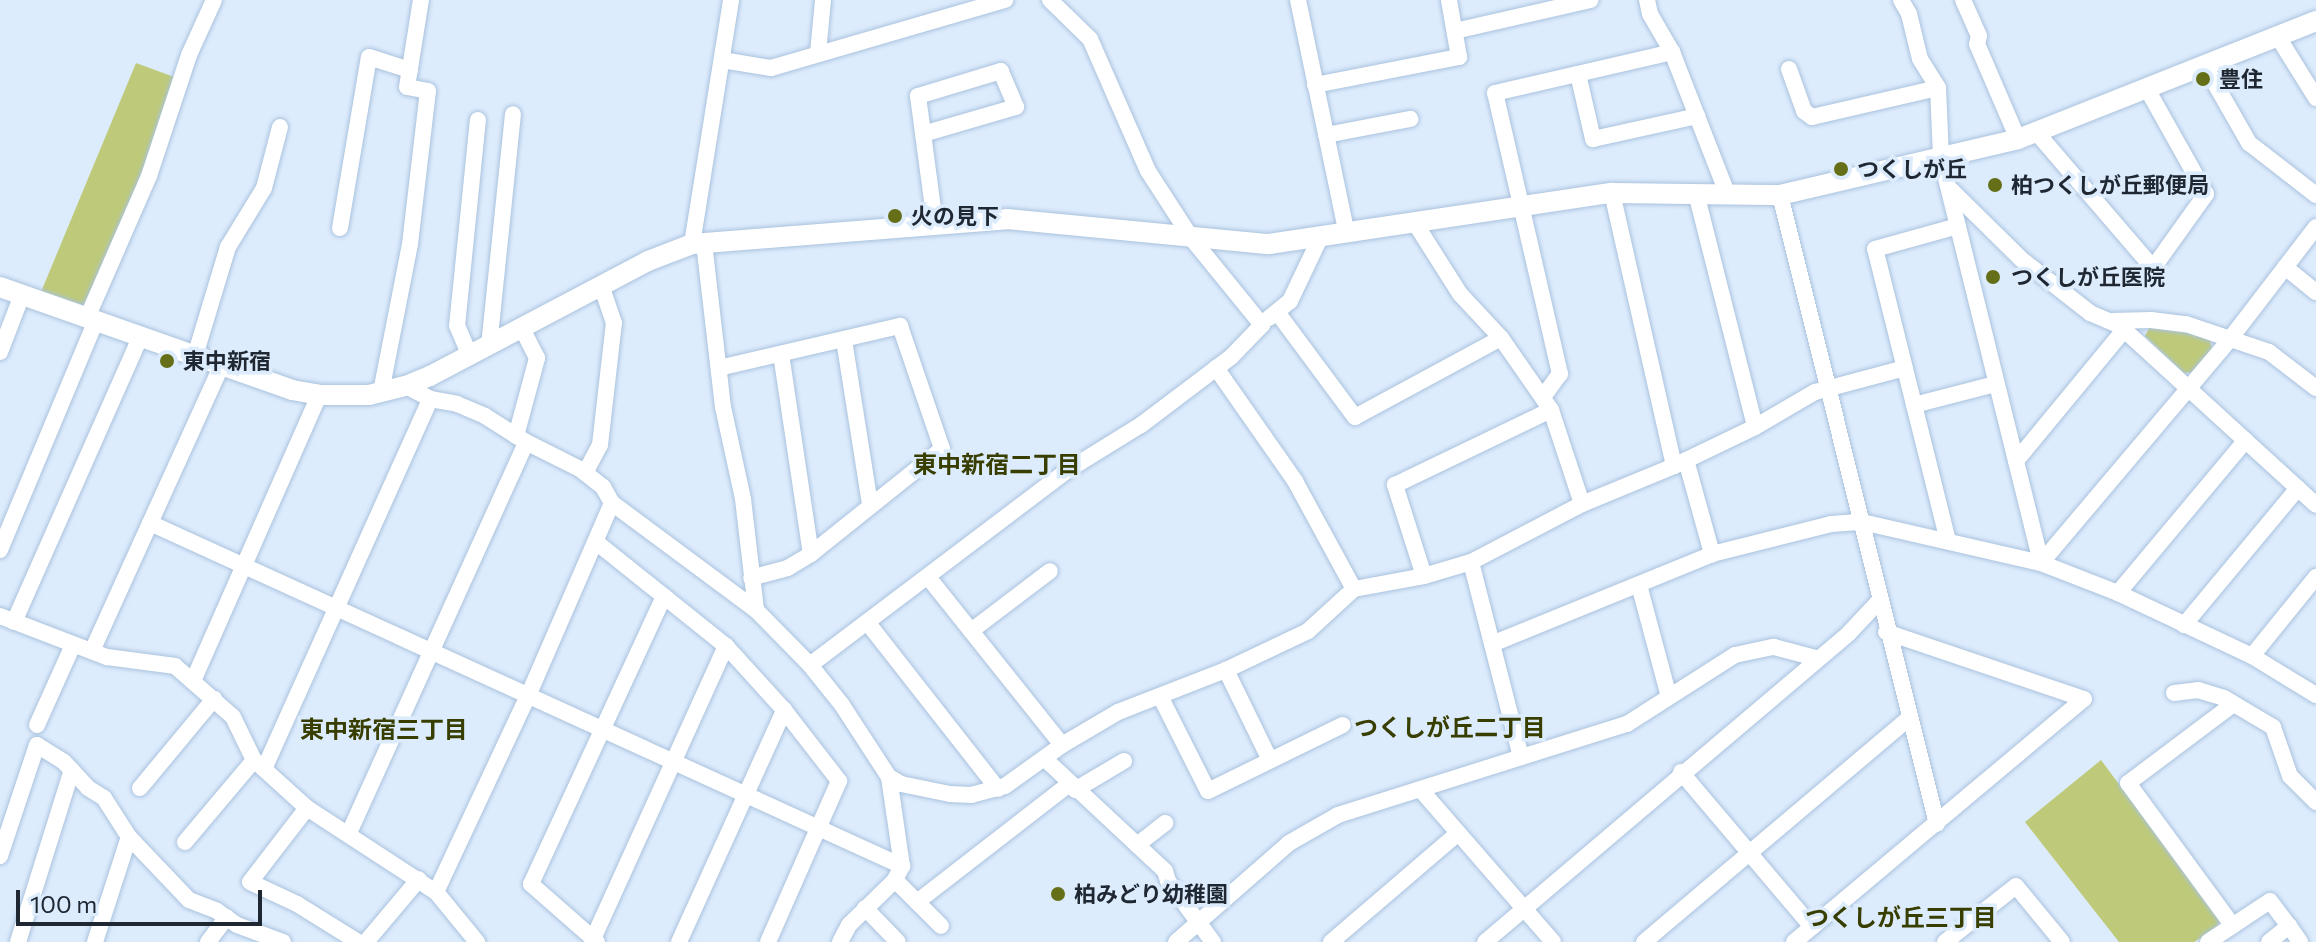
<!DOCTYPE html>
<meta charset="utf-8">
<style>
body{margin:0}
#map{position:relative;width:2316px;height:942px;overflow:hidden;background:#ddecfd;font-family:Commissioner,"Noto Sans JP",sans-serif}
div>[style]{position:absolute}
[style*='--x']{left:calc(var(--x)*1px);top:calc(var(--y)*1px);width:calc(var(--w)*1px);rotate:calc(var(--a)*1deg)}
.green>*{inset:0;background:#beca79}
.roads{filter:drop-shadow(0 0 2px #aac2dd) drop-shadow(0 0 2px #aac2dd)}
.minor>*{height:16px;margin:-8px;padding:0 8px;transform-origin:8px;border-radius:8px;background:#fff}
.tertiary>*{height:20px;margin:-10px;padding:0 10px;transform-origin:10px;border-radius:10px;background:#fff}
.dots>*{width:22px;height:22px;translate:-50% -50%;box-sizing:border-box;border:4px solid #ddecfd;border-radius:50%}
span{translate:-50% -50%;white-space:nowrap;text-align:center;line-height:1.15;-webkit-text-stroke:7px #ddecfd;paint-order:stroke}
.poi-label{font-size:22px;color:#1e2732;font-weight:700}
.left{translate:0 -50%;text-align:left}
.neighbourhood-label{font-size:24px;color:#383e00;font-weight:700}
.scale{position:absolute;left:16px;top:890px;width:246px;height:36px;box-sizing:border-box;border:4px solid #1e2732;border-top:0;padding-left:10px;font-size:24px;line-height:28px;white-space:nowrap;color:#1e2732;-webkit-text-stroke:6px #ddecfd;paint-order:stroke}
</style>
<div id="map">
<div class="green">
<i style="clip-path:polygon(136px 63px,177px 78px,144px 175px,84px 305px,41px 292px)"></i>
<i style="clip-path:polygon(2149px 328px,2185px 332px,2210px 340px,2212px 348px,2192px 372px,2184px 373px,2145px 336px)"></i>
<i style="clip-path:polygon(2101px 760px,2220px 920px,2217px 928px,2194px 942px,2119px 942px,2025px 822px)"></i>
</div>
<div class="roads">
<div class="minor">
<i style="--x:1298;--y:0;--w:239;--a:78.2"></i>
<i style="--x:1647;--y:0;--w:14;--a:78"></i>
<i style="--x:1650;--y:14;--w:44;--a:59.9"></i>
<i style="--x:1672;--y:52;--w:151;--a:68.7"></i>
<i style="--x:1901;--y:0;--w:16;--a:60"></i>
<i style="--x:1909;--y:14;--w:46;--a:76.3"></i>
<i style="--x:1920;--y:59;--w:34;--a:58"></i>
<i style="--x:1938;--y:88;--w:70;--a:87.5"></i>
<i style="--x:1941;--y:158;--w:417;--a:76.1"></i>
<i style="--x:1963;--y:0;--w:39;--a:66"></i>
<i style="--x:1979;--y:36;--w:8;--a:104"></i>
<i style="--x:1977;--y:44;--w:103;--a:66.7"></i>
<i style="--x:1455;--y:31;--w:139;--a:-12.9"></i>
<i style="--x:2278;--y:37;--w:72;--a:58.1"></i>
<i style="--x:818;--y:53;--w:53;--a:-84.6"></i>
<i style="--x:722;--y:60;--w:50;--a:9.3"></i>
<i style="--x:771;--y:68;--w:244;--a:-16.2"></i>
<i style="--x:2205;--y:66;--w:89;--a:60.3"></i>
<i style="--x:2249;--y:143;--w:85;--a:37.8"></i>
<i style="--x:1789;--y:69;--w:45;--a:70.3"></i>
<i style="--x:1804;--y:111;--w:10;--a:37"></i>
<i style="--x:1812;--y:117;--w:129;--a:-13"></i>
<i style="--x:1578;--y:74;--w:67;--a:77"></i>
<i style="--x:1593;--y:139;--w:107;--a:-12.4"></i>
<i style="--x:1315;--y:85;--w:147;--a:-11"></i>
<i style="--x:1459;--y:57;--w:58;--a:-100"></i>
<i style="--x:2037;--y:133;--w:178;--a:49.3"></i>
<i style="--x:2153;--y:268;--w:91;--a:-54.4"></i>
<i style="--x:2206;--y:194;--w:120;--a:-119.3"></i>
<i style="--x:923;--y:134;--w:97;--a:-16.2"></i>
<i style="--x:1016;--y:107;--w:39;--a:-113"></i>
<i style="--x:1001;--y:71;--w:87;--a:163.2"></i>
<i style="--x:918;--y:96;--w:128;--a:82.4"></i>
<i style="--x:1326;--y:135;--w:86;--a:-10.8"></i>
<i style="--x:1951;--y:190;--w:98;--a:44.6"></i>
<i style="--x:2021;--y:259;--w:88;--a:38"></i>
<i style="--x:2090;--y:313;--w:33;--a:23"></i>
<i style="--x:2120;--y:326;--w:265;--a:42.4"></i>
<i style="--x:1612;--y:193;--w:280;--a:77.2"></i>
<i style="--x:1696;--y:193;--w:241;--a:75.8"></i>
<i style="--x:1780;--y:195;--w:648;--a:75.99"></i>
<i style="--x:1415;--y:223;--w:84;--a:57.6"></i>
<i style="--x:1460;--y:294;--w:60;--a:47"></i>
<i style="--x:1501;--y:338;--w:88;--a:55.2"></i>
<i style="--x:1551;--y:410;--w:99;--a:71.7"></i>
<i style="--x:340;--y:228;--w:173;--a:-80.4"></i>
<i style="--x:369;--y:57;--w:43;--a:17.6"></i>
<i style="--x:704;--y:243;--w:165;--a:83.4"></i>
<i style="--x:723;--y:407;--w:94;--a:77.7"></i>
<i style="--x:743;--y:499;--w:112;--a:83.3"></i>
<i style="--x:692;--y:244;--w:247;--a:-80.9"></i>
<i style="--x:2285;--y:267;--w:40;--a:39"></i>
<i style="--x:1277;--y:312;--w:131;--a:53.4"></i>
<i style="--x:1355;--y:417;--w:166;--a:-28.4"></i>
<i style="--x:87;--y:318;--w:155;--a:-66.4"></i>
<i style="--x:149;--y:176;--w:127;--a:-71.7"></i>
<i style="--x:189;--y:55;--w:60;--a:-65.6"></i>
<i style="--x:1269;--y:318;--w:27;--a:-39"></i>
<i style="--x:1290;--y:301;--w:70;--a:-64.5"></i>
<i style="--x:2111;--y:321;--w:40;--a:-1.4"></i>
<i style="--x:2151;--y:320;--w:35;--a:7"></i>
<i style="--x:2186;--y:324;--w:88;--a:18.6"></i>
<i style="--x:2269;--y:352;--w:59;--a:37.5"></i>
<i style="--x:844;--y:340;--w:167;--a:81"></i>
<i style="--x:489;--y:346;--w:233;--a:-84.1"></i>
<i style="--x:0;--y:352;--w:61;--a:-68.9"></i>
<i style="--x:781;--y:354;--w:202;--a:81.5"></i>
<i style="--x:195;--y:356;--w:114;--a:-73.2"></i>
<i style="--x:228;--y:247;--w:69;--a:-58.6"></i>
<i style="--x:264;--y:188;--w:63;--a:-75.3"></i>
<i style="--x:470;--y:356;--w:33;--a:-113"></i>
<i style="--x:457;--y:326;--w:207;--a:-84.2"></i>
<i style="--x:719;--y:368;--w:186;--a:-13.1"></i>
<i style="--x:900;--y:326;--w:130;--a:71.1"></i>
<i style="--x:942;--y:449;--w:168;--a:141.3"></i>
<i style="--x:811;--y:554;--w:27;--a:149"></i>
<i style="--x:788;--y:568;--w:38;--a:165"></i>
<i style="--x:1216;--y:368;--w:138;--a:55"></i>
<i style="--x:1295;--y:481;--w:123;--a:61.4"></i>
<i style="--x:406;--y:386;--w:27;--a:28"></i>
<i style="--x:430;--y:399;--w:27;--a:10"></i>
<i style="--x:457;--y:404;--w:30;--a:23"></i>
<i style="--x:485;--y:416;--w:49;--a:32.4"></i>
<i style="--x:526;--y:442;--w:60;--a:26.6"></i>
<i style="--x:580;--y:469;--w:29;--a:38"></i>
<i style="--x:603;--y:487;--w:18;--a:61"></i>
<i style="--x:612;--y:503;--w:179;--a:36.6"></i>
<i style="--x:756;--y:610;--w:77;--a:45.5"></i>
<i style="--x:810;--y:665;--w:51;--a:51.3"></i>
<i style="--x:842;--y:705;--w:86;--a:56.9"></i>
<i style="--x:889;--y:777;--w:90;--a:81.7"></i>
<i style="--x:902;--y:866;--w:16;--a:117"></i>
<i style="--x:895;--y:880;--w:64;--a:135.6"></i>
<i style="--x:849;--y:925;--w:19;--a:118"></i>
<i style="--x:381;--y:392;--w:151;--a:-78.9"></i>
<i style="--x:410;--y:244;--w:154;--a:-83.3"></i>
<i style="--x:428;--y:91;--w:21;--a:-169"></i>
<i style="--x:407;--y:87;--w:88;--a:-80.9"></i>
<i style="--x:1543;--y:397;--w:29;--a:-54"></i>
<i style="--x:1560;--y:374;--w:288;--a:-103"></i>
<i style="--x:1495;--y:93;--w:182;--a:-13"></i>
<i style="--x:1914;--y:405;--w:85;--a:-14.4"></i>
<i style="--x:516;--y:436;--w:81;--a:-74.9"></i>
<i style="--x:537;--y:358;--w:34;--a:-117"></i>
<i style="--x:1686;--y:460;--w:98;--a:74.5"></i>
<i style="--x:2016;--y:461;--w:170;--a:-50.5"></i>
<i style="--x:585;--y:473;--w:32;--a:-62"></i>
<i style="--x:600;--y:445;--w:123;--a:-83.5"></i>
<i style="--x:614;--y:323;--w:40;--a:-108.9"></i>
<i style="--x:150;--y:523;--w:827;--a:24.52"></i>
<i style="--x:1948;--y:541;--w:301;--a:-104"></i>
<i style="--x:1875;--y:249;--w:86;--a:-15.5"></i>
<i style="--x:596;--y:542;--w:166;--a:38.7"></i>
<i style="--x:726;--y:646;--w:86;--a:47.8"></i>
<i style="--x:784;--y:710;--w:90;--a:52.2"></i>
<i style="--x:839;--y:781;--w:176;--a:113.8"></i>
<i style="--x:0;--y:550;--w:248;--a:-67.3"></i>
<i style="--x:2041;--y:563;--w:293;--a:-49.8"></i>
<i style="--x:2230;--y:339;--w:141;--a:-52.5"></i>
<i style="--x:1424;--y:576;--w:96;--a:-107.7"></i>
<i style="--x:1395;--y:485;--w:173;--a:-25.7"></i>
<i style="--x:928;--y:577;--w:215;--a:51.4"></i>
<i style="--x:1639;--y:585;--w:116;--a:75"></i>
<i style="--x:2118;--y:593;--w:199;--a:-50.1"></i>
<i style="--x:0;--y:616;--w:115;--a:21"></i>
<i style="--x:107;--y:657;--w:69;--a:7.5"></i>
<i style="--x:175;--y:666;--w:77;--a:41.3"></i>
<i style="--x:233;--y:717;--w:48;--a:64"></i>
<i style="--x:254;--y:760;--w:72;--a:42.2"></i>
<i style="--x:307;--y:808;--w:154;--a:33.1"></i>
<i style="--x:436;--y:892;--w:65;--a:50.6"></i>
<i style="--x:14;--y:622;--w:312;--a:-66.1"></i>
<i style="--x:867;--y:622;--w:212;--a:51.9"></i>
<i style="--x:2184;--y:625;--w:178;--a:-50.2"></i>
<i style="--x:971;--y:631;--w:99;--a:-37.2"></i>
<i style="--x:1492;--y:644;--w:238;--a:-22.2"></i>
<i style="--x:1712;--y:554;--w:123;--a:-14.1"></i>
<i style="--x:1831;--y:524;--w:31;--a:-4"></i>
<i style="--x:1862;--y:522;--w:184;--a:12.9"></i>
<i style="--x:2041;--y:563;--w:83;--a:21.3"></i>
<i style="--x:2118;--y:593;--w:148;--a:25.2"></i>
<i style="--x:2252;--y:656;--w:75;--a:31.4"></i>
<i style="--x:92;--y:651;--w:313;--a:-65.6"></i>
<i style="--x:2252;--y:656;--w:102;--a:-51"></i>
<i style="--x:810;--y:665;--w:323;--a:-37.1"></i>
<i style="--x:1068;--y:470;--w:86;--a:-31.7"></i>
<i style="--x:1141;--y:425;--w:113;--a:-37.1"></i>
<i style="--x:1231;--y:357;--w:45;--a:-45.9"></i>
<i style="--x:1262;--y:325;--w:111;--a:-129.1"></i>
<i style="--x:1192;--y:239;--w:81;--a:-122.9"></i>
<i style="--x:1148;--y:171;--w:144;--a:-113.7"></i>
<i style="--x:1090;--y:39;--w:56;--a:-135.7"></i>
<i style="--x:1226;--y:670;--w:98;--a:64"></i>
<i style="--x:193;--y:681;--w:313;--a:-66.2"></i>
<i style="--x:2174;--y:693;--w:24;--a:-7"></i>
<i style="--x:2198;--y:690;--w:27;--a:17"></i>
<i style="--x:2224;--y:698;--w:57;--a:30.6"></i>
<i style="--x:2273;--y:727;--w:52;--a:70.9"></i>
<i style="--x:2290;--y:776;--w:37;--a:45"></i>
<i style="--x:1160;--y:696;--w:106;--a:63.2"></i>
<i style="--x:1208;--y:791;--w:150;--a:-26.1"></i>
<i style="--x:2232;--y:705;--w:130;--a:143.1"></i>
<i style="--x:2128;--y:783;--w:177;--a:53.7"></i>
<i style="--x:37;--y:725;--w:88;--a:-65.8"></i>
<i style="--x:1521;--y:757;--w:201;--a:-104.4"></i>
<i style="--x:1471;--y:562;--w:125;--a:-27.6"></i>
<i style="--x:1582;--y:504;--w:100;--a:-22.4"></i>
<i style="--x:1674;--y:466;--w:90;--a:-25.7"></i>
<i style="--x:1755;--y:427;--w:69;--a:-30.3"></i>
<i style="--x:1815;--y:392;--w:93;--a:-14.9"></i>
<i style="--x:1045;--y:759;--w:164;--a:43"></i>
<i style="--x:1165;--y:871;--w:10;--a:73"></i>
<i style="--x:1168;--y:881;--w:76;--a:53.6"></i>
<i style="--x:264;--y:769;--w:406;--a:-65.8"></i>
<i style="--x:1681;--y:772;--w:203;--a:49.8"></i>
<i style="--x:889;--y:777;--w:14;--a:30"></i>
<i style="--x:901;--y:784;--w:50;--a:11.5"></i>
<i style="--x:950;--y:794;--w:21;--a:3"></i>
<i style="--x:971;--y:795;--w:35;--a:-15"></i>
<i style="--x:1005;--y:786;--w:70;--a:-35.7"></i>
<i style="--x:1062;--y:745;--w:65;--a:-30.5"></i>
<i style="--x:1118;--y:712;--w:116;--a:-21.3"></i>
<i style="--x:1226;--y:670;--w:91;--a:-25.4"></i>
<i style="--x:1308;--y:631;--w:62;--a:-42.4"></i>
<i style="--x:1354;--y:589;--w:71;--a:-10.5"></i>
<i style="--x:1424;--y:576;--w:49;--a:-16.6"></i>
<i style="--x:140;--y:788;--w:116;--a:-50.3"></i>
<i style="--x:1075;--y:790;--w:57;--a:-30.6"></i>
<i style="--x:1421;--y:790;--w:201;--a:49"></i>
<i style="--x:307;--y:808;--w:93;--a:127.6"></i>
<i style="--x:250;--y:882;--w:52;--a:25.1"></i>
<i style="--x:297;--y:904;--w:72;--a:31.9"></i>
<i style="--x:349;--y:833;--w:429;--a:-65.6"></i>
<i style="--x:185;--y:842;--w:107;--a:-49.9"></i>
<i style="--x:1137;--y:845;--w:36;--a:-38"></i>
<i style="--x:0;--y:856;--w:117;--a:-71.6"></i>
<i style="--x:37;--y:745;--w:32;--a:32"></i>
<i style="--x:64;--y:762;--w:35;--a:47"></i>
<i style="--x:88;--y:788;--w:19;--a:32"></i>
<i style="--x:104;--y:798;--w:46;--a:57.3"></i>
<i style="--x:895;--y:880;--w:65;--a:45"></i>
<i style="--x:436;--y:892;--w:217;--a:-64.9"></i>
<i style="--x:528;--y:696;--w:210;--a:-66.5"></i>
<i style="--x:917;--y:902;--w:192;--a:-37.8"></i>
<i style="--x:865;--y:908;--w:47;--a:45.9"></i>
<i style="--x:593;--y:939;--w:322;--a:-65.6"></i>
<i style="--x:18;--y:942;--w:180;--a:-72.6"></i>
<i style="--x:95;--y:942;--w:110;--a:-72.1"></i>
<i style="--x:129;--y:837;--w:87;--a:46.4"></i>
<i style="--x:189;--y:900;--w:30;--a:21"></i>
<i style="--x:217;--y:911;--w:24;--a:35"></i>
<i style="--x:237;--y:925;--w:49;--a:20.3"></i>
<i style="--x:208;--y:942;--w:31;--a:-53"></i>
<i style="--x:366;--y:942;--w:82;--a:-49.9"></i>
<i style="--x:597;--y:942;--w:88;--a:-138.7"></i>
<i style="--x:531;--y:884;--w:317;--a:-65.2"></i>
<i style="--x:679;--y:942;--w:255;--a:-65.6"></i>
<i style="--x:1176;--y:942;--w:150;--a:-41.2"></i>
<i style="--x:1289;--y:843;--w:56;--a:-29.7"></i>
<i style="--x:1338;--y:815;--w:303;--a:-17.5"></i>
<i style="--x:1627;--y:724;--w:128;--a:-32.6"></i>
<i style="--x:1735;--y:655;--w:40;--a:-12"></i>
<i style="--x:1774;--y:647;--w:43;--a:14.7"></i>
<i style="--x:1331;--y:942;--w:167;--a:-40.6"></i>
<i style="--x:1485;--y:942;--w:477;--a:-40.3"></i>
<i style="--x:1849;--y:633;--w:44;--a:-46.8"></i>
<i style="--x:1644;--y:942;--w:347;--a:-40.2"></i>
<i style="--x:1794;--y:942;--w:378;--a:-40"></i>
<i style="--x:2084;--y:699;--w:209;--a:-161.3"></i>
<i style="--x:1945;--y:942;--w:90;--a:-38.3"></i>
<i style="--x:2016;--y:886;--w:72;--a:50.6"></i>
<i style="--x:2208;--y:942;--w:74;--a:-33.5"></i>
<i style="--x:2270;--y:901;--w:31;--a:53"></i>
<i style="--x:2269;--y:942;--w:26;--a:-39"></i>
<i style="--x:2289;--y:926;--w:19;--a:55"></i>
</div>
<div class="tertiary">
<i style="--x:0;--y:287;--w:310;--a:19.4"></i>
<i style="--x:292;--y:390;--w:27;--a:10"></i>
<i style="--x:319;--y:395;--w:50;--a:0"></i>
<i style="--x:369;--y:395;--w:38;--a:-14"></i>
<i style="--x:406;--y:386;--w:26;--a:-23"></i>
<i style="--x:430;--y:376;--w:246;--a:-27.8"></i>
<i style="--x:648;--y:261;--w:47;--a:-21.1"></i>
<i style="--x:692;--y:244;--w:316;--a:-4.5"></i>
<i style="--x:1007;--y:219;--w:263;--a:5.5"></i>
<i style="--x:1269;--y:244;--w:347;--a:-8.5"></i>
<i style="--x:1612;--y:193;--w:168;--a:0.7"></i>
<i style="--x:1780;--y:195;--w:244;--a:-13.2"></i>
<i style="--x:2018;--y:139;--w:321;--a:-21.6"></i>
</div>
</div>
<div class="dots">
<i style="left:2203px;top:79px;background:#656f17"></i>
<i style="left:1841px;top:169px;background:#656f17"></i>
<i style="left:1995px;top:185px;background:#656f17"></i>
<i style="left:895px;top:216px;background:#656f17"></i>
<i style="left:1993px;top:277px;background:#656f17"></i>
<i style="left:167px;top:361px;background:#656f17"></i>
<i style="left:1058px;top:894px;background:#656f17"></i>
</div>
<div class="poi-label">
<span class="left" style="left:2219px;top:79px">豊住</span>
<span class="left" style="left:1857px;top:169px">つくしが丘</span>
<span class="left" style="left:2011px;top:185px">柏つくしが丘郵便局</span>
<span class="left" style="left:911px;top:216px">火の見下</span>
<span class="left" style="left:2011px;top:277px">つくしが丘医院</span>
<span class="left" style="left:183px;top:361px">東中新宿</span>
<span class="left" style="left:1074px;top:894px">柏みどり幼稚園</span>
</div>
<div class="neighbourhood-label">
<span style="left:997px;top:464px">東中新宿二丁目</span>
<span style="left:1450px;top:727px">つくしが丘二丁目</span>
<span style="left:384px;top:729px">東中新宿三丁目</span>
<span style="left:1901px;top:917px">つくしが丘三丁目</span>
</div>
<div class="scale">100 m</div>
</div>
